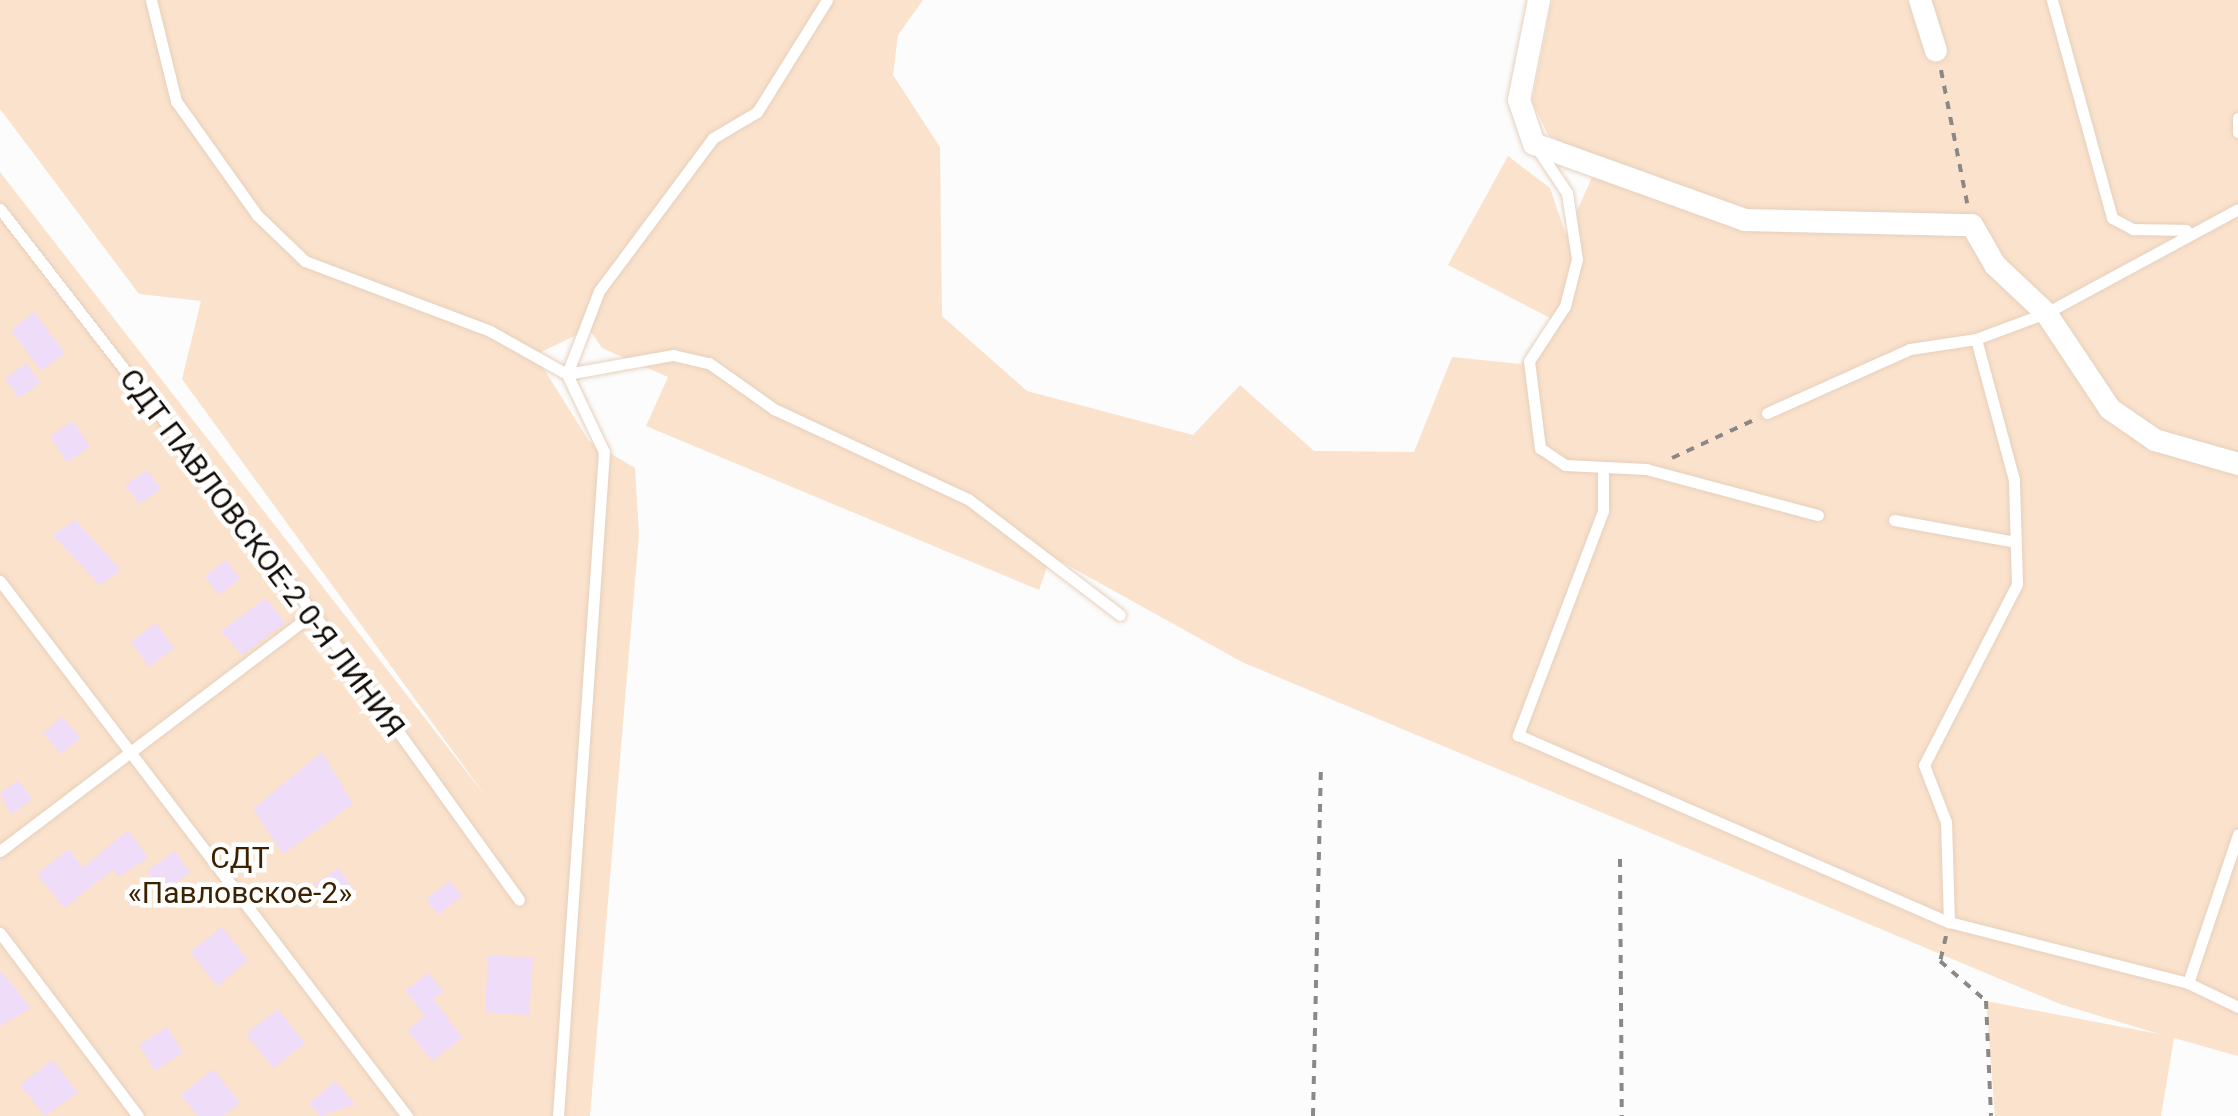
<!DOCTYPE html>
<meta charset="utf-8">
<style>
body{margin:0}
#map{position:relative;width:2238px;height:1116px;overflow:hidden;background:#fcfcfc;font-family:Roboto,sans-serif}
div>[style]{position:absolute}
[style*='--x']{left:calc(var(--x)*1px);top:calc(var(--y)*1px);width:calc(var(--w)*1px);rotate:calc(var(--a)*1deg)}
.green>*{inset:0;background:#fbe2cc}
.building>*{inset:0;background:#efdcf9}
.path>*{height:4px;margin-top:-2px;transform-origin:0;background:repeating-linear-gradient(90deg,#8c8885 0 8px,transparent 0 16px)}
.roads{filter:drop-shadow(0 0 2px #e5d0bd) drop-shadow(0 0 2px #e5d0bd)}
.service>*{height:11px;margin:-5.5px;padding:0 5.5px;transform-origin:5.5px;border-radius:5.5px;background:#fff}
.minor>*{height:22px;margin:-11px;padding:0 11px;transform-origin:11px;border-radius:11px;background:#fff}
span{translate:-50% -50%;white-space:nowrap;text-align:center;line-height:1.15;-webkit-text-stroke:9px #fff;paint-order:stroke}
.street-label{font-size:30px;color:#140d07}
.park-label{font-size:30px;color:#3d2202}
</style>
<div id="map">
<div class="green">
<i style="clip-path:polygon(0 0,923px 0,898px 35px,893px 75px,940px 147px,942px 316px,1027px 391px,1193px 435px,1240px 385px,1314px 451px,1414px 452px,1452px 357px,1521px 364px,1552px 319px,1448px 265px,1508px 156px,1550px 188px,1566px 235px,1599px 162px,1548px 135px,1532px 101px,1552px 0,2238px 0,2238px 1056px,2174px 1038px,2161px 1116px,1995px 1116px,1986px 1001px,2159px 1034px,2060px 1004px,1242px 662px,1051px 556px,1039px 590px,646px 426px,668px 377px,602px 348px,589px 329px,535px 355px,589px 441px,635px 468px,639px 534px,590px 1116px,0 1116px,0 172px,487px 798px,182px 379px,201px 301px,139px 294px,0 109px)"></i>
</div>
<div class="building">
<i style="clip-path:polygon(34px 312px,65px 353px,41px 371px,11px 330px)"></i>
<i style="clip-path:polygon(26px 363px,40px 383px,19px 398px,5px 379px)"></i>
<i style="clip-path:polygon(73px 421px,90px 447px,67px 462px,50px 436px)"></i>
<i style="clip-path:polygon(147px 470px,161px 489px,139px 504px,125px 485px)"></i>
<i style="clip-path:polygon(75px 520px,121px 570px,100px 585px,53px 535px)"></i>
<i style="clip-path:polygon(226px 560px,240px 579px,219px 595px,205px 576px)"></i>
<i style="clip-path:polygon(266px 598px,285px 623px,242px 655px,221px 631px)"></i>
<i style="clip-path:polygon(156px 623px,174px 648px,149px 667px,131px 642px)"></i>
<i style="clip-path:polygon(62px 717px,81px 738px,61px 754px,43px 733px)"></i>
<i style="clip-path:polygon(322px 752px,353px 804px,283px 854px,253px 809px)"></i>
<i style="clip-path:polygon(18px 780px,32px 799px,11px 815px,0 793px)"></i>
<i style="clip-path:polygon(128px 830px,148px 858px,118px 877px,113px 869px,64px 908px,37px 874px,69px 849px,83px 868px)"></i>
<i style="clip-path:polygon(175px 851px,190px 872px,164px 891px,147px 871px)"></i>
<i style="clip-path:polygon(339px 868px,354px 890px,328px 906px,314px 884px)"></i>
<i style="clip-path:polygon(450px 881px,462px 896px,438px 915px,426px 899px)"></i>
<i style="clip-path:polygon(222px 927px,248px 960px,217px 986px,190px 952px)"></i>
<i style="clip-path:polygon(488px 955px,533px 958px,529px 1015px,485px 1012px)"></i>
<i style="clip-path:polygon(0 970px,31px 1008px,0 1026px)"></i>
<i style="clip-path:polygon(429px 973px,444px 992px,433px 998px,462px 1038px,432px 1061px,407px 1030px,425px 1016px,405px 990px)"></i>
<i style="clip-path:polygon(278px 1009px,305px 1043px,273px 1068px,246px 1034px)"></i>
<i style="clip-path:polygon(167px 1027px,183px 1052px,155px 1071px,139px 1045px)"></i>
<i style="clip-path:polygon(52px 1060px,78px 1093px,45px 1116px,20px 1085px)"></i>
<i style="clip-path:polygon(213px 1069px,240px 1103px,223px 1116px,198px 1116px,181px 1095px)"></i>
<i style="clip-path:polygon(335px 1081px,355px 1104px,320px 1116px,309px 1103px)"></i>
</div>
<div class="path">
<i style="--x:1941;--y:70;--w:136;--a:78.9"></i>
<i style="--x:1672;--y:458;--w:90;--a:-24.9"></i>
<i style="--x:1620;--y:859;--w:257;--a:89.6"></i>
<i style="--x:1946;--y:936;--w:26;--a:103"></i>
<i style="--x:1940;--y:961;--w:61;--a:41"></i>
<i style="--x:1986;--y:1001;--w:115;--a:87.5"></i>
<i style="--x:1313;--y:1116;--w:351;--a:-88.7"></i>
</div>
<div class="roads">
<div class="service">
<i style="--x:151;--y:0;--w:104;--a:76.1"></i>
<i style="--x:176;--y:101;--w:140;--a:54.6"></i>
<i style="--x:257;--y:215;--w:66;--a:43.8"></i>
<i style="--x:305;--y:261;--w:198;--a:20.7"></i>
<i style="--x:490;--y:331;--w:88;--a:29.2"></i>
<i style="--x:567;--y:374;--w:108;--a:-10.2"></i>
<i style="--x:673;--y:355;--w:37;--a:13"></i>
<i style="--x:709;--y:363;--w:80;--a:35.3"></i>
<i style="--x:774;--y:409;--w:214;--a:24.9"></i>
<i style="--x:968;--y:499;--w:191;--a:37.3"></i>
<i style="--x:2052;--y:0;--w:226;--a:74.6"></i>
<i style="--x:2112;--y:218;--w:24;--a:28"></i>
<i style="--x:2133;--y:229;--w:53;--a:1.1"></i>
<i style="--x:2238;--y:118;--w:14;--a:90"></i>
<i style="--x:1537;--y:148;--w:54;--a:56.3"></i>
<i style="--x:1567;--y:193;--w:67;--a:81.4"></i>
<i style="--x:1577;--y:259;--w:49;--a:104.3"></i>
<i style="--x:1565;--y:306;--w:66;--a:123.2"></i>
<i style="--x:1529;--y:361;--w:88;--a:82.8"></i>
<i style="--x:1540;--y:448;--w:30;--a:34"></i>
<i style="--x:1565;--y:465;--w:81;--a:2.8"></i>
<i style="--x:1646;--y:469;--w:178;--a:15"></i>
<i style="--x:0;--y:209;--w:511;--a:52.23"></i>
<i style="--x:313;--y:613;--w:353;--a:54.3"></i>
<i style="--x:1767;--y:413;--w:157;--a:-24.1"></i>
<i style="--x:1910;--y:349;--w:67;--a:-8.6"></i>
<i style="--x:1976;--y:339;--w:75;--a:-20.4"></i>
<i style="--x:2046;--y:313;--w:218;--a:-28.4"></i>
<i style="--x:1603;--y:474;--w:37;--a:90"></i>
<i style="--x:1603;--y:511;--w:240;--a:110.8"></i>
<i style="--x:1518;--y:735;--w:470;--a:23.5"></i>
<i style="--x:1949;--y:922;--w:247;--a:14.3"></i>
<i style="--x:2188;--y:983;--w:55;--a:25.6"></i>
<i style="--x:1894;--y:520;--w:119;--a:10.2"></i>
<i style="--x:0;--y:581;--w:672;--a:52.74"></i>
<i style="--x:0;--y:851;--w:393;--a:-37.2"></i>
<i style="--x:1949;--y:922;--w:100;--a:-91.7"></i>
<i style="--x:1946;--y:822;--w:61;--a:-111.1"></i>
<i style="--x:1924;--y:765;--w:203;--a:-62.8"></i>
<i style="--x:2017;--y:584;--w:104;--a:-91.7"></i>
<i style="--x:2014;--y:480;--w:146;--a:-105.1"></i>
<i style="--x:0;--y:933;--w:229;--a:53"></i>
<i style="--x:2188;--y:983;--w:157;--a:-71.4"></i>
<i style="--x:558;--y:1116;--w:666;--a:-86.04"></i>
<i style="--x:604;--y:452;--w:86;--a:-115.4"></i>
<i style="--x:567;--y:374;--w:89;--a:-68.9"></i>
<i style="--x:599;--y:291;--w:191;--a:-53.3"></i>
<i style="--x:713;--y:138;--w:51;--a:-30.6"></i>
<i style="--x:757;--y:112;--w:132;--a:-58"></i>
</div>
<div class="minor">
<i style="--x:1539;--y:0;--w:102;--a:101.3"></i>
<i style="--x:1519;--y:100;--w:46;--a:71.2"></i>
<i style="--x:1534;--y:144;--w:224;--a:19.8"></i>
<i style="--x:1745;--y:220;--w:227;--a:1.3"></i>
<i style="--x:1972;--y:225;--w:46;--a:60.1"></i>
<i style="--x:1995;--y:265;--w:70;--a:43.3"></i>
<i style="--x:2046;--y:313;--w:115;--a:56.3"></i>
<i style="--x:2110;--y:409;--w:55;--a:34.6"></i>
<i style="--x:2155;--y:440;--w:86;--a:16.1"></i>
<i style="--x:1920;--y:0;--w:53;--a:72.6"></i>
</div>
</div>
<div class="street-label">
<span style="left:262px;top:553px;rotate:53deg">СДТ ПАВЛОВСКОЕ-2 0-Я ЛИНИЯ</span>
</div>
<div class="park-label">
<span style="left:240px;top:875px">СДТ<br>«Павловское-2»</span>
</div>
</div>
